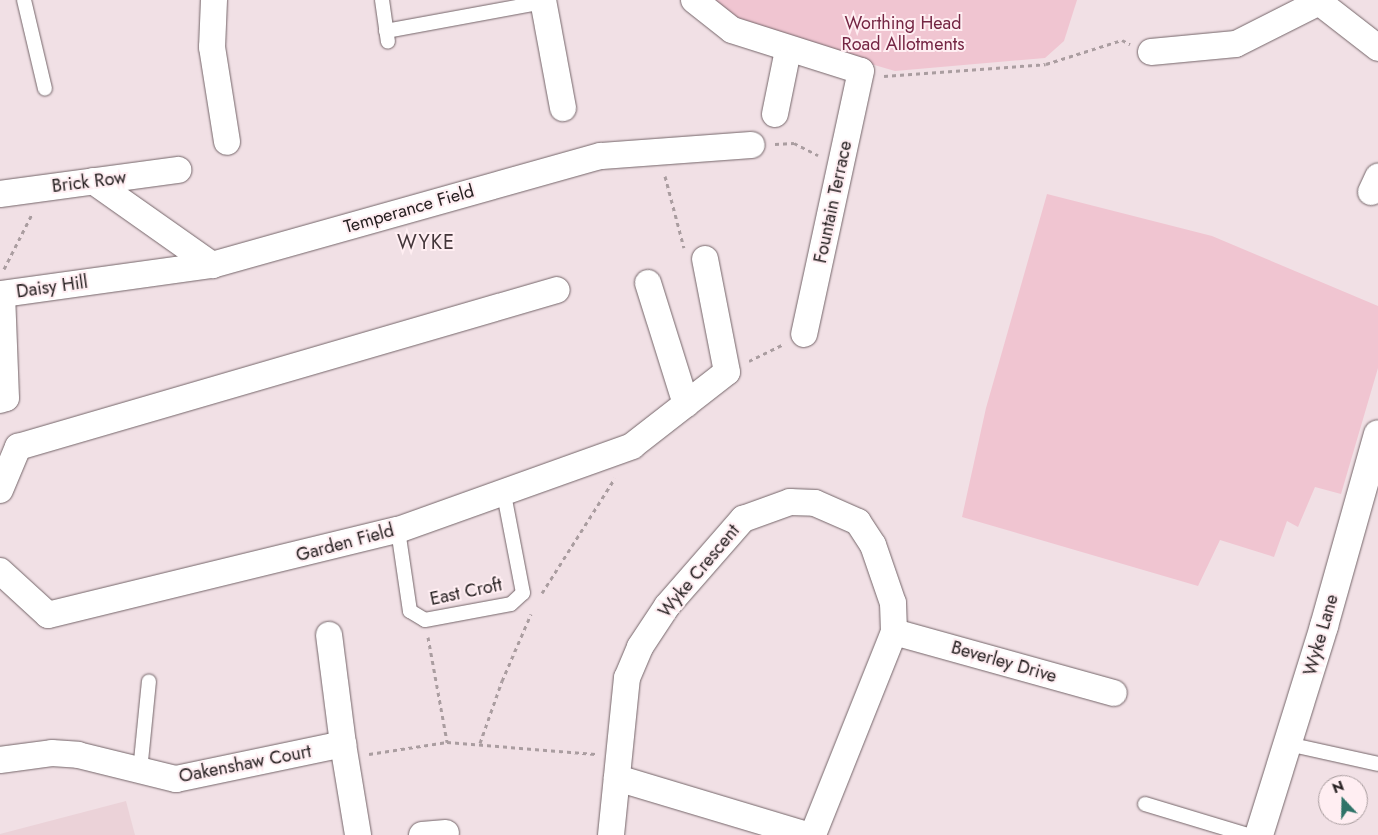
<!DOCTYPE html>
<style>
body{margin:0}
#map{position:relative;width:1378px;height:835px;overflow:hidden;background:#f1e0e5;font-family:Jost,sans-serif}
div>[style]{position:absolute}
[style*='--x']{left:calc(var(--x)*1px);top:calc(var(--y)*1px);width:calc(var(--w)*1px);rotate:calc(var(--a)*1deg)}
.built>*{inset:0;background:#ebd2d8}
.green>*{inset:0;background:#f0c5d1}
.path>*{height:3px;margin-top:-1.5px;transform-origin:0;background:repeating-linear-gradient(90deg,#aa9da0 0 4px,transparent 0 8px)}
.roads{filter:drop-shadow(0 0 1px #746569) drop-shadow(0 0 1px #746569)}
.lane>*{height:14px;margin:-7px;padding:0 7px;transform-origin:7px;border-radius:7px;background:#fff}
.street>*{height:26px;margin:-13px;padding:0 13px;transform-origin:13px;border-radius:13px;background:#fff}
.secondary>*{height:28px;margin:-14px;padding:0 14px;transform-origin:14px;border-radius:14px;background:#fff}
span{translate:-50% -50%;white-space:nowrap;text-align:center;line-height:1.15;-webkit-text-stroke:4px #ffeef2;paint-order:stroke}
.park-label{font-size:18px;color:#742543}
.street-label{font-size:18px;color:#262021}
.quarter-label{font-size:20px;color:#43363a;letter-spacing:1px}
.north{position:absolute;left:1318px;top:775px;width:50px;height:50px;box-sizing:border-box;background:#ffeef2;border:1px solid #a89c9e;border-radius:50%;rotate:339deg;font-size:14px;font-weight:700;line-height:20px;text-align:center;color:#262021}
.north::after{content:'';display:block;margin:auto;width:18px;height:22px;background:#2e7368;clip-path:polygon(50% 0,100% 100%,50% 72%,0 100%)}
</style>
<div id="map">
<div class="built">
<i style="clip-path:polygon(126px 801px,135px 835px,0 835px,0 834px)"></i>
</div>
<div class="green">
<i style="clip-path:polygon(704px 0,1077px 0,1064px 41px,1045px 58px,895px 71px,785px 39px,731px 19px)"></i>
<i style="clip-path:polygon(1047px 194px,1212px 236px,1378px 306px,1378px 368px,1341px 494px,1315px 487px,1298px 527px,1287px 521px,1274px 557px,1220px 540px,1198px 586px,962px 517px,986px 408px)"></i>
</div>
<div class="path">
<i style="--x:884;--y:76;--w:162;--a:-4.2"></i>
<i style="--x:1046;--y:64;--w:80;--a:-17.5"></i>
<i style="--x:1122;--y:40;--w:9;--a:27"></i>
<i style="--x:775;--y:144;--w:19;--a:-3"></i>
<i style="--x:794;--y:143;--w:27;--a:27"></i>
<i style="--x:665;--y:176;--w:74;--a:75.2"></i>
<i style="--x:4;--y:269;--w:62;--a:-63"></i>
<i style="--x:749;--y:361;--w:39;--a:-26"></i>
<i style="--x:542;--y:593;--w:136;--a:-57.6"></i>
<i style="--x:428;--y:637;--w:107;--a:79.7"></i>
<i style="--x:480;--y:743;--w:66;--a:-70.5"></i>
<i style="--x:502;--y:681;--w:73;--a:-66.6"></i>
<i style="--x:369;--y:754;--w:79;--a:-8.7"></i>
<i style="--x:447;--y:742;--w:149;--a:4.6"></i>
</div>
<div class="roads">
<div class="lane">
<i style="--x:24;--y:0;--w:91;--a:76.7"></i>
<i style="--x:382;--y:0;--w:42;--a:81.9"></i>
<i style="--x:386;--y:31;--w:161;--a:-10.4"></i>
<i style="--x:398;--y:530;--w:82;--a:81.6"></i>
<i style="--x:410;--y:611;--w:17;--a:31"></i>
<i style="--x:425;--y:620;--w:87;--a:-10.5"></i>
<i style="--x:511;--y:604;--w:16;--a:-43"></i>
<i style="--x:523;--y:593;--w:90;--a:-100.9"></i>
<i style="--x:1288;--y:744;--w:92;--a:12.5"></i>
<i style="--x:140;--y:771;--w:90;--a:-84.3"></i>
<i style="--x:1145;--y:804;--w:108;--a:16.8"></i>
</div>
<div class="street">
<i style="--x:214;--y:0;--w:47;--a:92.4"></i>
<i style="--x:212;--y:47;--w:96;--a:81"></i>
<i style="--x:543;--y:0;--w:110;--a:79.5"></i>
<i style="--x:694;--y:0;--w:48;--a:38.3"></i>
<i style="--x:732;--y:30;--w:135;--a:17.6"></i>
<i style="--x:861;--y:71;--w:269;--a:102.2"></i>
<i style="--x:1151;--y:52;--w:85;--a:-5.4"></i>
<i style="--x:1236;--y:44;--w:93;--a:-26.8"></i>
<i style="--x:1319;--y:2;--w:75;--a:37.9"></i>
<i style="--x:775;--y:114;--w:65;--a:-78.5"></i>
<i style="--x:93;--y:181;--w:146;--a:35.2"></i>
<i style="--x:212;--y:265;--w:404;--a:-15.7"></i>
<i style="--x:601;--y:156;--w:151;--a:-4.2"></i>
<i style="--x:1371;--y:192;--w:17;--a:-65"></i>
<i style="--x:0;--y:194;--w:180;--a:-7.7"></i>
<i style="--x:648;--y:283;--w:127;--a:72.6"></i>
<i style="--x:0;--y:400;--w:6;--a:-18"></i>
<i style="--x:6;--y:398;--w:104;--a:-92.2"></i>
<i style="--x:2;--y:294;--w:212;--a:-7.9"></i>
<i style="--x:0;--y:490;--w:47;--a:-67.3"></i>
<i style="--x:18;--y:447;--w:561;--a:-16.24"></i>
<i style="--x:0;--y:571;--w:65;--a:42.5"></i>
<i style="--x:48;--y:615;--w:360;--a:-13.7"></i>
<i style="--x:398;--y:530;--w:249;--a:-19.7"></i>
<i style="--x:632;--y:446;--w:120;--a:-37.9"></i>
<i style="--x:727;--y:372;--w:115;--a:-101"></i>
<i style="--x:894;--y:632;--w:228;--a:15.5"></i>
<i style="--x:343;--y:744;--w:92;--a:80.6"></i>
<i style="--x:0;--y:760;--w:52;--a:-7.7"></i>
<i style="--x:52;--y:753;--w:26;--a:4"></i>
<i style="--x:78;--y:755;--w:101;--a:13.8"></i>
<i style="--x:176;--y:779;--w:171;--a:-11.8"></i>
<i style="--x:343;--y:744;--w:110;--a:-97.3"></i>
<i style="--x:617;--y:778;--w:198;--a:16.7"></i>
<i style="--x:422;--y:835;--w:24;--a:-5"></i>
<i style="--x:611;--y:835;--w:158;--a:-84.2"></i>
<i style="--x:627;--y:678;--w:34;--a:-67"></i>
<i style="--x:640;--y:647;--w:49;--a:-56.6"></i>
<i style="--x:667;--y:606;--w:116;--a:-48.9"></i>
<i style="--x:743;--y:519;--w:50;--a:-19.9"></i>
<i style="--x:790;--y:502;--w:25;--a:2"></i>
<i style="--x:815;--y:503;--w:47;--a:23.8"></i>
<i style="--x:858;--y:522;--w:27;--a:57"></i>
<i style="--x:873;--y:545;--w:61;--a:71"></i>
<i style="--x:893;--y:603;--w:29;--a:88"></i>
<i style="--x:894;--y:632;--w:219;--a:111.8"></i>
</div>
<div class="secondary">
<i style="--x:1259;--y:835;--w:219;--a:-72.7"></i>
<i style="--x:1324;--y:626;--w:199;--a:-74.3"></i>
</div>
</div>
<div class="park-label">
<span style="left:903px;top:34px">Worthing Head<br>Road Allotments</span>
</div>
<div class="street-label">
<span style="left:89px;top:182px;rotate:-7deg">Brick Row</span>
<span style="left:833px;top:202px;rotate:-78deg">Fountain Terrace</span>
<span style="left:409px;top:209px;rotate:-16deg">Temperance Field</span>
<span style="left:52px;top:287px;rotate:-8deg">Daisy Hill</span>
<span style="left:345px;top:543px;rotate:-15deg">Garden Field</span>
<span style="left:699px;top:571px;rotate:-50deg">Wyke Crescent</span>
<span style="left:466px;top:592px;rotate:-12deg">East Croft</span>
<span style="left:1321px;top:635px;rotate:-74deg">Wyke Lane</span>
<span style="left:1004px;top:662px;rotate:16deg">Beverley Drive</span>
<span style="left:245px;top:764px;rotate:-11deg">Oakenshaw Court</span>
</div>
<div class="quarter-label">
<span style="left:426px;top:242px">WYKE</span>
</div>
<div class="north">N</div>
</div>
